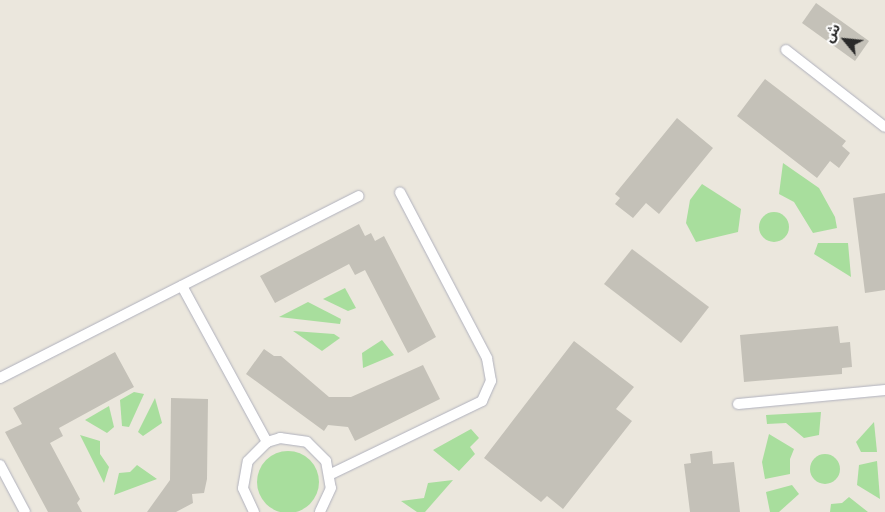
<!DOCTYPE html>
<meta charset="utf-8">
<style>
body{margin:0}
#map{position:relative;width:885px;height:512px;overflow:hidden;background:#ebe7dd;font-family:Montserrat,"Noto Sans Arabic",sans-serif}
div>[style]{position:absolute}
[style*='--x']{left:calc(var(--x)*1px);top:calc(var(--y)*1px);width:calc(var(--w)*1px);rotate:calc(var(--a)*1deg)}
.green>*{inset:0;background:#a8de9d}
.round{border-radius:50%}
.building>*{inset:0;background:#c4c1b8}
.roads{filter:drop-shadow(0 0 1px #b0b1bd) drop-shadow(0 0 1px #b0b1bd)}
.service>*{height:10px;margin:-5px;padding:0 5px;transform-origin:5px;border-radius:5px;background:#fff}
span{translate:-50% -50%;white-space:nowrap;text-align:center;line-height:1.15;-webkit-text-stroke:4px #fff;paint-order:stroke}
.north{position:absolute;left:820px;top:15px;width:50px;height:50px;-webkit-text-stroke:4px #fff;paint-order:stroke;rotate:298deg;font-size:14px;font-weight:700;line-height:20px;text-align:center;color:#2a2a2a}
.north::after{content:'';display:block;margin:auto;width:18px;height:22px;background:#2a2a2a;clip-path:polygon(50% 0,100% 100%,50% 72%,0 100%)}
</style>
<div id="map">
<div class="green">
<i style="clip-path:polygon(783px 163px,819px 188px,835px 217px,837px 228px,813px 233px,794px 202px,779px 194px)"></i>
<i style="clip-path:polygon(702px 184px,741px 209px,738px 232px,696px 242px,686px 223px,690px 200px)"></i>
<i class="round" style="left:759px;top:212px;width:30px;height:30px"></i>
<i style="clip-path:polygon(818px 243px,848px 243px,851px 277px,814px 254px)"></i>
<i style="clip-path:polygon(345px 288px,356px 308px,348px 311px,323px 299px)"></i>
<i style="clip-path:polygon(308px 302px,341px 319px,340px 324px,279px 317px)"></i>
<i style="clip-path:polygon(293px 331px,334px 334px,340px 338px,322px 351px)"></i>
<i style="clip-path:polygon(382px 340px,394px 355px,363px 368px,362px 353px)"></i>
<i style="clip-path:polygon(134px 392px,144px 394px,129px 427px,122px 426px,120px 400px)"></i>
<i style="clip-path:polygon(155px 398px,162px 423px,143px 436px,138px 432px)"></i>
<i style="clip-path:polygon(109px 406px,114px 427px,107px 433px,85px 420px)"></i>
<i style="clip-path:polygon(821px 412px,819px 435px,804px 438px,786px 423px,767px 424px,766px 415px)"></i>
<i style="clip-path:polygon(874px 422px,877px 452px,861px 452px,856px 442px)"></i>
<i style="clip-path:polygon(471px 429px,479px 438px,470px 447px,475px 454px,459px 471px,433px 450px)"></i>
<i style="clip-path:polygon(769px 434px,794px 449px,790px 459px,790px 474px,765px 479px,762px 462px)"></i>
<i style="clip-path:polygon(80px 435px,100px 441px,100px 454px,109px 467px,104px 483px)"></i>
<i class="round" style="left:257px;top:451px;width:62px;height:62px"></i>
<i class="round" style="left:810px;top:454px;width:30px;height:30px"></i>
<i style="clip-path:polygon(877px 461px,880px 499px,857px 485px,859px 465px)"></i>
<i style="clip-path:polygon(137px 465px,157px 479px,114px 495px,119px 473px,130px 472px)"></i>
<i style="clip-path:polygon(453px 480px,425px 512px,417px 512px,401px 501px,424px 498px,428px 483px)"></i>
<i style="clip-path:polygon(792px 485px,799px 494px,779px 512px,770px 512px,766px 492px)"></i>
<i style="clip-path:polygon(849px 497px,868px 512px,830px 512px,831px 504px,842px 503px)"></i>
</div>
<div class="building">
<i style="clip-path:polygon(816px 3px,869px 41px,855px 61px,802px 23px)"></i>
<i style="clip-path:polygon(765px 79px,846px 141px,842px 146px,850px 153px,839px 168px,830px 161px,817px 178px,737px 116px)"></i>
<i style="clip-path:polygon(677px 118px,713px 148px,659px 214px,646px 203px,633px 218px,615px 204px,620px 198px,615px 194px)"></i>
<i style="clip-path:polygon(885px 193px,885px 290px,865px 293px,853px 198px)"></i>
<i style="clip-path:polygon(359px 224px,365px 236px,371px 233px,375px 241px,384px 236px,436px 337px,408px 353px,365px 270px,355px 275px,349px 264px,275px 303px,260px 276px)"></i>
<i style="clip-path:polygon(632px 249px,709px 307px,681px 343px,604px 284px)"></i>
<i style="clip-path:polygon(838px 326px,840px 343px,850px 342px,852px 367px,842px 368px,842px 374px,744px 382px,740px 335px)"></i>
<i style="clip-path:polygon(574px 341px,634px 387px,616px 409px,632px 421px,563px 509px,547px 496px,541px 502px,484px 458px)"></i>
<i style="clip-path:polygon(264px 349px,274px 356px,281px 356px,329px 397px,351px 397px,423px 365px,440px 399px,355px 441px,348px 427px,328px 425px,324px 431px,246px 374px)"></i>
<i style="clip-path:polygon(115px 352px,134px 387px,59px 428px,63px 436px,50px 443px,80px 499px,77px 503px,82px 512px,48px 512px,5px 432px,22px 424px,13px 408px)"></i>
<i style="clip-path:polygon(171px 398px,208px 399px,207px 479px,204px 493px,192px 494px,193px 503px,176px 512px,147px 512px,170px 480px)"></i>
<i style="clip-path:polygon(712px 451px,713px 464px,734px 462px,740px 512px,690px 512px,684px 464px,691px 463px,690px 454px)"></i>
</div>
<div class="roads">
<div class="service">
<i style="--x:786;--y:50;--w:125;--a:37.9"></i>
<i style="--x:182;--y:286;--w:178;--a:61.4"></i>
<i style="--x:0;--y:378;--w:402;--a:-26.9"></i>
<i style="--x:738;--y:404;--w:148;--a:-5.4"></i>
<i style="--x:0;--y:465;--w:53;--a:62"></i>
<i style="--x:331;--y:474;--w:168;--a:-25.8"></i>
<i style="--x:482;--y:401;--w:22;--a:-66"></i>
<i style="--x:491;--y:381;--w:23;--a:-100"></i>
<i style="--x:487;--y:358;--w:187;--a:-117.7"></i>
<i style="--x:254;--y:512;--w:26;--a:-115"></i>
<i style="--x:243;--y:488;--w:27;--a:-80"></i>
<i style="--x:248;--y:461;--w:27;--a:-45"></i>
<i style="--x:267;--y:442;--w:14;--a:-17"></i>
<i style="--x:280;--y:438;--w:27;--a:8"></i>
<i style="--x:307;--y:442;--w:27;--a:45"></i>
<i style="--x:326;--y:461;--w:27;--a:80"></i>
<i style="--x:331;--y:488;--w:26;--a:115"></i>
</div>
</div>
<div class="north">ش</div>
</div>
